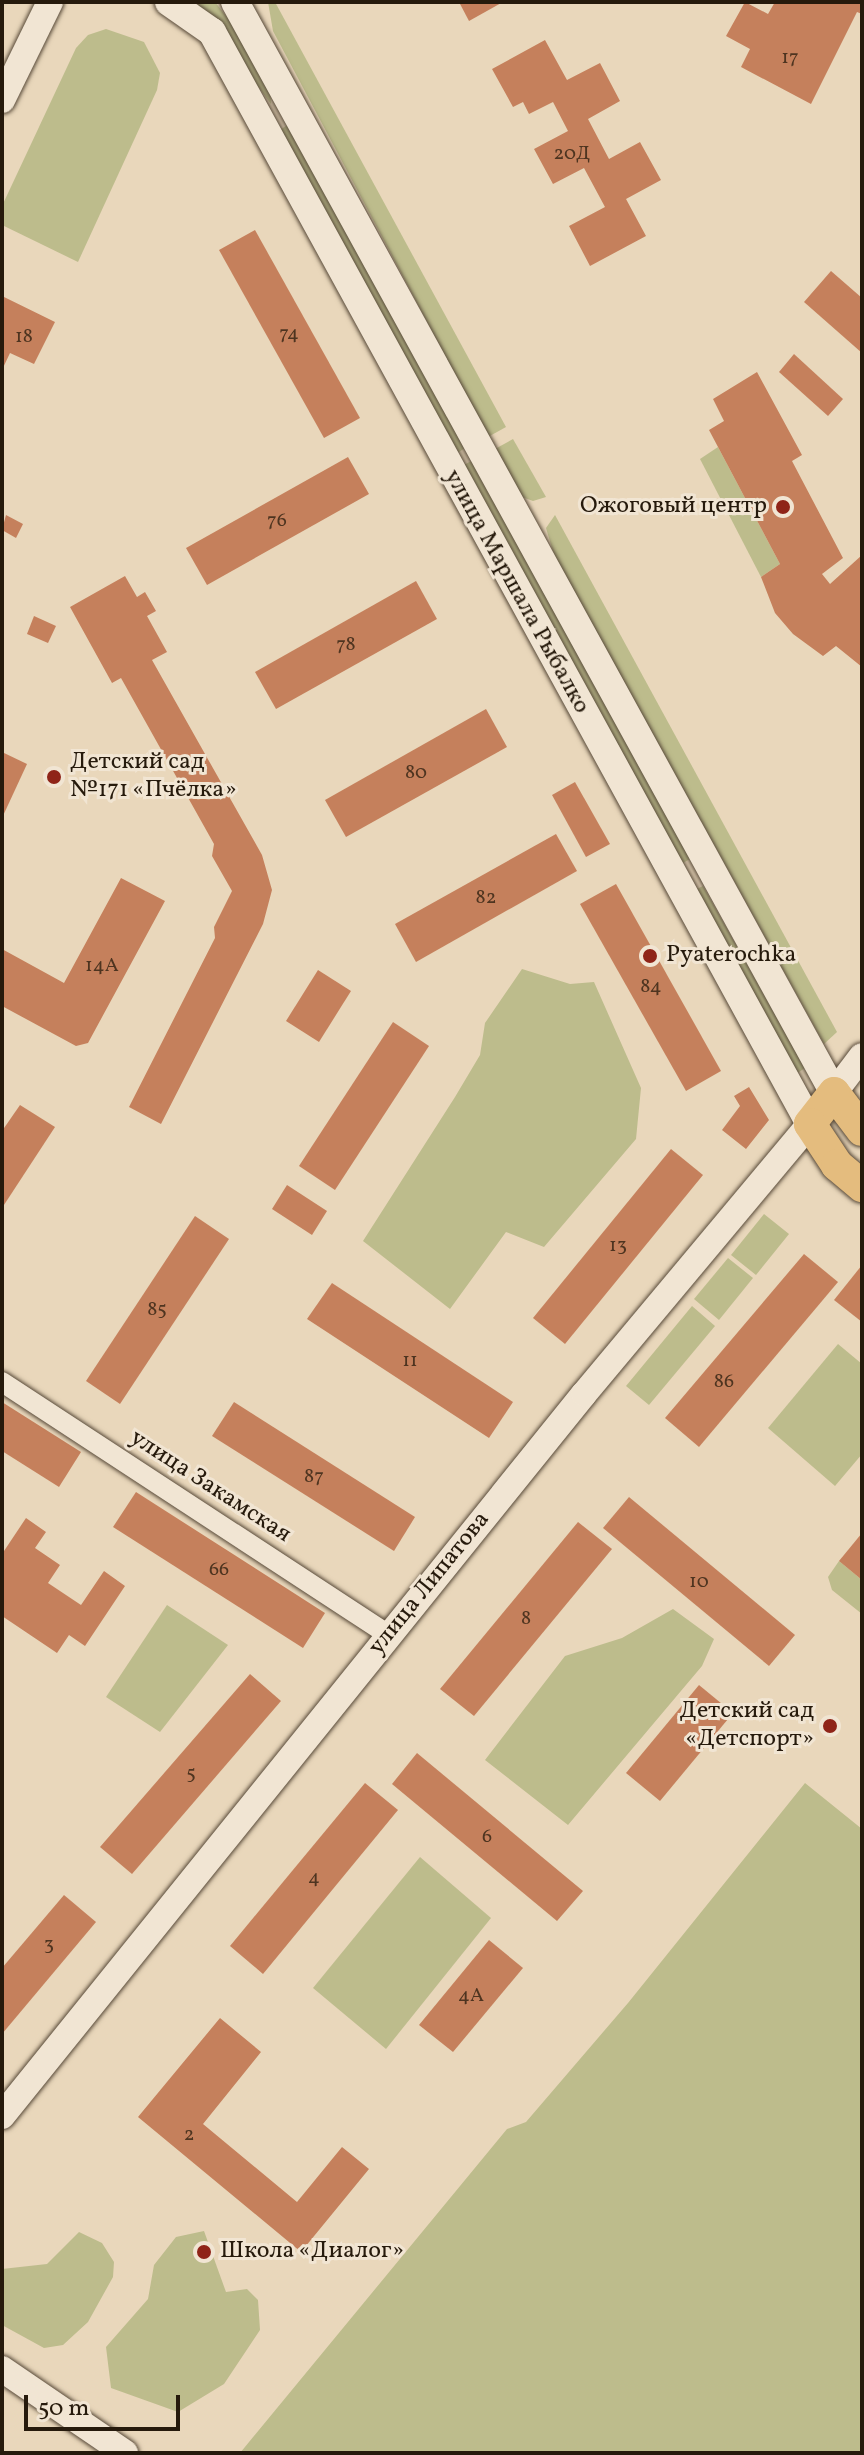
<!DOCTYPE html>
<meta charset="utf-8">
<style>
body{margin:0}
#map{position:relative;width:864px;height:2455px;overflow:hidden;background:#e9d7bb;font-family:Vollkorn,serif}
div>[style]{position:absolute}
[style*='--x']{left:calc(var(--x)*1px);top:calc(var(--y)*1px);width:calc(var(--w)*1px);rotate:calc(var(--a)*1deg)}
.green>*{inset:0;background:#bdbc8c}
.building>*{inset:0;background:#c5805c}
.roads{filter:drop-shadow(0 0 2px #574938) drop-shadow(0 0 2px #574938)}
.minor>*{height:20px;margin:-10px;padding:0 10px;transform-origin:10px;border-radius:10px;background:#f1e5d3}
.tertiary>*{height:26px;margin:-13px;padding:0 13px;transform-origin:13px;border-radius:13px;background:#f1e5d3}
.secondary>*{height:28px;margin:-14px;padding:0 14px;transform-origin:14px;border-radius:14px;background:#f1e5d3}
.primary>*{height:32px;margin:-16px;padding:0 16px;transform-origin:16px;border-radius:16px;background:#e4bc7e}
.dots>*{width:22px;height:22px;translate:-50% -50%;box-sizing:border-box;border:4px solid #f1e5d3;border-radius:50%}
span{translate:-50% -50%;white-space:nowrap;text-align:center;line-height:1.15;-webkit-text-stroke:6px #f1e5d3;paint-order:stroke}
.number-label{font-size:20px;color:#4e3420}
.number-label span{-webkit-text-stroke-width:0}
.poi-label{font-size:24px;color:#261a0c}
.right{translate:-100% -50%;text-align:right}
.left{translate:0 -50%;text-align:left}
.street-label{font-size:24px;color:#261a0c}
.frame{position:absolute;inset:0;border:4px solid #261a0c;pointer-events:none}
.scale{position:absolute;left:24px;top:2395px;width:156px;height:36px;box-sizing:border-box;border:4px solid #261a0c;border-top:0;padding-left:10px;font-size:24px;line-height:28px;white-space:nowrap;color:#261a0c;-webkit-text-stroke:6px #f1e5d3;paint-order:stroke}
</style>
<div id="map">
<div class="green">
<i style="clip-path:polygon(196px 2px,215px 2px,234px 26px,270px 89px,271px 104px)"></i>
<i style="clip-path:polygon(268px 2px,275px 2px,506px 427px,488px 437px,273px 31px)"></i>
<i style="clip-path:polygon(106px 29px,144px 42px,160px 73px,157px 90px,78px 262px,2px 225px,2px 206px,76px 48px,88px 35px)"></i>
<i style="clip-path:polygon(289px 124px,465px 448px,456px 454px,280px 130px)"></i>
<i style="clip-path:polygon(513px 439px,546px 497px,533px 501px,522px 497px,495px 449px)"></i>
<i style="clip-path:polygon(718px 447px,780px 564px,761px 577px,700px 459px)"></i>
<i style="clip-path:polygon(473px 460px,690px 859px,681px 864px,464px 465px)"></i>
<i style="clip-path:polygon(555px 515px,837px 1032px,824px 1044px,554px 555px,546px 528px)"></i>
<i style="clip-path:polygon(703px 886px,805px 1068px,796px 1074px,693px 891px)"></i>
<i style="clip-path:polygon(522px 969px,570px 984px,594px 982px,641px 1088px,636px 1139px,544px 1247px,506px 1232px,450px 1309px,363px 1241px,455px 1097px,480px 1055px,485px 1023px)"></i>
<i style="clip-path:polygon(764px 1214px,789px 1234px,756px 1275px,731px 1255px)"></i>
<i style="clip-path:polygon(728px 1258px,753px 1278px,719px 1320px,694px 1299px)"></i>
<i style="clip-path:polygon(692px 1306px,715px 1326px,649px 1405px,626px 1386px)"></i>
<i style="clip-path:polygon(838px 1344px,862px 1364px,862px 1454px,835px 1486px,768px 1428px)"></i>
<i style="clip-path:polygon(839px 1561px,862px 1580px,862px 1614px,832px 1590px,828px 1577px)"></i>
<i style="clip-path:polygon(167px 1605px,228px 1645px,160px 1732px,106px 1697px)"></i>
<i style="clip-path:polygon(673px 1609px,714px 1639px,702px 1666px,568px 1825px,485px 1760px,565px 1656px,622px 1638px)"></i>
<i style="clip-path:polygon(805px 1783px,862px 1829px,862px 2453px,240px 2453px,507px 2129px,526px 2122px,628px 2003px)"></i>
<i style="clip-path:polygon(420px 1857px,491px 1918px,386px 2049px,313px 1988px)"></i>
<i style="clip-path:polygon(204px 2231px,226px 2292px,247px 2289px,258px 2300px,260px 2330px,224px 2384px,178px 2412px,111px 2388px,106px 2347px,148px 2299px,154px 2265px,176px 2237px)"></i>
<i style="clip-path:polygon(79px 2232px,102px 2243px,114px 2262px,113px 2277px,88px 2322px,63px 2345px,44px 2348px,2px 2325px,2px 2269px,47px 2264px)"></i>
</div>
<div class="building">
<i style="clip-path:polygon(459px 2px,503px 2px,469px 21px)"></i>
<i style="clip-path:polygon(745px 2px,768px 14px,775px 2px,862px 2px,862px 14px,857px 12px,811px 104px,741px 67px,750px 49px,726px 36px)"></i>
<i style="clip-path:polygon(545px 40px,567px 80px,600px 63px,620px 101px,588px 119px,609px 159px,640px 142px,661px 180px,626px 199px,646px 236px,590px 266px,569px 226px,605px 207px,584px 168px,553px 184px,534px 149px,568px 131px,553px 102px,529px 114px,523px 102px,513px 107px,492px 69px)"></i>
<i style="clip-path:polygon(255px 230px,360px 418px,324px 438px,219px 250px)"></i>
<i style="clip-path:polygon(831px 271px,862px 298px,862px 353px,804px 302px)"></i>
<i style="clip-path:polygon(2px 296px,55px 322px,34px 364px,10px 353px,2px 370px)"></i>
<i style="clip-path:polygon(794px 354px,843px 399px,828px 416px,779px 372px)"></i>
<i style="clip-path:polygon(757px 372px,802px 455px,792px 461px,843px 558px,822px 574px,830px 584px,862px 555px,862px 667px,836px 646px,823px 656px,793px 634px,775px 613px,761px 577px,780px 564px,709px 430px,724px 421px,713px 399px)"></i>
<i style="clip-path:polygon(348px 457px,369px 494px,207px 585px,186px 548px)"></i>
<i style="clip-path:polygon(6px 515px,23px 524px,16px 538px,2px 530px)"></i>
<i style="clip-path:polygon(125px 576px,137px 597px,145px 592px,156px 611px,147px 616px,167px 652px,152px 660px,262px 855px,272px 890px,263px 924px,161px 1124px,129px 1107px,215px 938px,214px 927px,232px 891px,212px 856px,214px 844px,121px 678px,112px 683px,70px 607px)"></i>
<i style="clip-path:polygon(416px 581px,437px 619px,276px 709px,255px 672px)"></i>
<i style="clip-path:polygon(34px 616px,56px 626px,48px 643px,27px 634px)"></i>
<i style="clip-path:polygon(486px 709px,507px 747px,346px 837px,325px 800px)"></i>
<i style="clip-path:polygon(2px 752px,27px 764px,2px 818px)"></i>
<i style="clip-path:polygon(575px 782px,610px 844px,586px 857px,552px 795px)"></i>
<i style="clip-path:polygon(556px 834px,577px 871px,416px 962px,395px 924px)"></i>
<i style="clip-path:polygon(121px 878px,165px 901px,88px 1043px,76px 1046px,2px 1006px,2px 949px,64px 983px)"></i>
<i style="clip-path:polygon(616px 884px,721px 1071px,686px 1091px,580px 904px)"></i>
<i style="clip-path:polygon(318px 970px,351px 991px,319px 1042px,286px 1021px)"></i>
<i style="clip-path:polygon(393px 1022px,429px 1046px,335px 1190px,299px 1166px)"></i>
<i style="clip-path:polygon(749px 1087px,769px 1120px,746px 1149px,722px 1130px,740px 1106px,734px 1096px)"></i>
<i style="clip-path:polygon(20px 1105px,55px 1127px,2px 1208px,2px 1131px)"></i>
<i style="clip-path:polygon(671px 1149px,703px 1175px,565px 1344px,533px 1318px)"></i>
<i style="clip-path:polygon(287px 1185px,327px 1211px,312px 1235px,272px 1209px)"></i>
<i style="clip-path:polygon(195px 1216px,229px 1239px,120px 1404px,86px 1381px)"></i>
<i style="clip-path:polygon(804px 1254px,838px 1282px,699px 1447px,665px 1418px)"></i>
<i style="clip-path:polygon(862px 1265px,862px 1322px,834px 1300px)"></i>
<i style="clip-path:polygon(332px 1283px,513px 1402px,489px 1438px,307px 1319px)"></i>
<i style="clip-path:polygon(2px 1402px,81px 1452px,59px 1487px,2px 1451px)"></i>
<i style="clip-path:polygon(234px 1402px,415px 1517px,394px 1551px,212px 1436px)"></i>
<i style="clip-path:polygon(136px 1492px,325px 1613px,303px 1648px,113px 1527px)"></i>
<i style="clip-path:polygon(629px 1497px,795px 1635px,769px 1666px,603px 1528px)"></i>
<i style="clip-path:polygon(26px 1518px,46px 1532px,35px 1548px,60px 1565px,48px 1583px,81px 1605px,104px 1571px,125px 1586px,85px 1646px,69px 1635px,57px 1653px,2px 1616px,2px 1554px)"></i>
<i style="clip-path:polygon(578px 1522px,612px 1549px,474px 1716px,440px 1689px)"></i>
<i style="clip-path:polygon(862px 1533px,862px 1580px,839px 1561px)"></i>
<i style="clip-path:polygon(250px 1674px,281px 1701px,132px 1874px,100px 1847px)"></i>
<i style="clip-path:polygon(699px 1685px,733px 1713px,660px 1801px,626px 1773px)"></i>
<i style="clip-path:polygon(417px 1753px,583px 1891px,557px 1921px,392px 1784px)"></i>
<i style="clip-path:polygon(365px 1783px,398px 1810px,263px 1974px,230px 1946px)"></i>
<i style="clip-path:polygon(64px 1895px,96px 1922px,2px 2034px,2px 1968px)"></i>
<i style="clip-path:polygon(489px 1940px,523px 1968px,453px 2052px,419px 2025px)"></i>
<i style="clip-path:polygon(220px 2018px,261px 2052px,203px 2124px,297px 2202px,342px 2147px,369px 2169px,301px 2252px,138px 2117px)"></i>
</div>
<div class="roads">
<div class="minor">
<i style="--x:2;--y:1382;--w:462;--a:33.2"></i>
</div>
<div class="tertiary">
<i style="--x:2;--y:100;--w:109;--a:-63.9"></i>
<i style="--x:834;--y:1093;--w:46;--a:-52.9"></i>
<i style="--x:2;--y:2116;--w:927;--a:-51.13"></i>
<i style="--x:584;--y:1394;--w:352;--a:-50.1"></i>
<i style="--x:2;--y:2369;--w:149;--a:34.3"></i>
</div>
<div class="secondary">
<i style="--x:169;--y:2;--w:52;--a:34.9"></i>
<i style="--x:212;--y:32;--w:1245;--a:61.29"></i>
<i style="--x:235;--y:2;--w:1245;--a:61.23"></i>
</div>
<div class="primary">
<i style="--x:862;--y:1130;--w:46;--a:-127.1"></i>
<i style="--x:834;--y:1093;--w:39;--a:128"></i>
<i style="--x:810;--y:1124;--w:49;--a:56.6"></i>
<i style="--x:837;--y:1165;--w:33;--a:40"></i>
</div>
</div>
<div class="dots">
<i style="left:783px;top:507px;background:#8f2418"></i>
<i style="left:54px;top:777px;background:#8f2418"></i>
<i style="left:650px;top:956px;background:#8f2418"></i>
<i style="left:830px;top:1726px;background:#8f2418"></i>
<i style="left:204px;top:2252px;background:#8f2418"></i>
</div>
<div class="number-label">
<span style="left:790px;top:58px">17</span>
<span style="left:572px;top:154px">20Д</span>
<span style="left:289px;top:334px">74</span>
<span style="left:24px;top:337px">18</span>
<span style="left:277px;top:521px">76</span>
<span style="left:346px;top:645px">78</span>
<span style="left:416px;top:773px">80</span>
<span style="left:486px;top:898px">82</span>
<span style="left:102px;top:966px">14А</span>
<span style="left:651px;top:987px">84</span>
<span style="left:618px;top:1246px">13</span>
<span style="left:157px;top:1310px">85</span>
<span style="left:410px;top:1361px">11</span>
<span style="left:724px;top:1382px">86</span>
<span style="left:314px;top:1477px">87</span>
<span style="left:219px;top:1570px">66</span>
<span style="left:699px;top:1582px">10</span>
<span style="left:526px;top:1619px">8</span>
<span style="left:191px;top:1774px">5</span>
<span style="left:487px;top:1837px">6</span>
<span style="left:314px;top:1878px">4</span>
<span style="left:49px;top:1945px">3</span>
<span style="left:471px;top:1996px">4А</span>
<span style="left:189px;top:2135px">2</span>
</div>
<div class="poi-label">
<span class="right" style="left:767px;top:507px">Ожоговый центр</span>
<span class="left" style="left:70px;top:777px">Детский сад<br>№171 «Пчёлка»</span>
<span class="left" style="left:666px;top:956px">Pyaterochka</span>
<span class="right" style="left:814px;top:1726px">Детский сад<br>«Детспорт»</span>
<span class="left" style="left:220px;top:2252px">Школа «Диалог»</span>
</div>
<div class="street-label">
<span style="left:516px;top:592px;rotate:61deg">улица Маршала Рыбалко</span>
<span style="left:210px;top:1487px;rotate:33deg">улица Закамская</span>
<span style="left:430px;top:1584px;rotate:-51deg">улица Липатова</span>
</div>
<div class="frame"></div>
<div class="scale">50 m</div>
</div>
